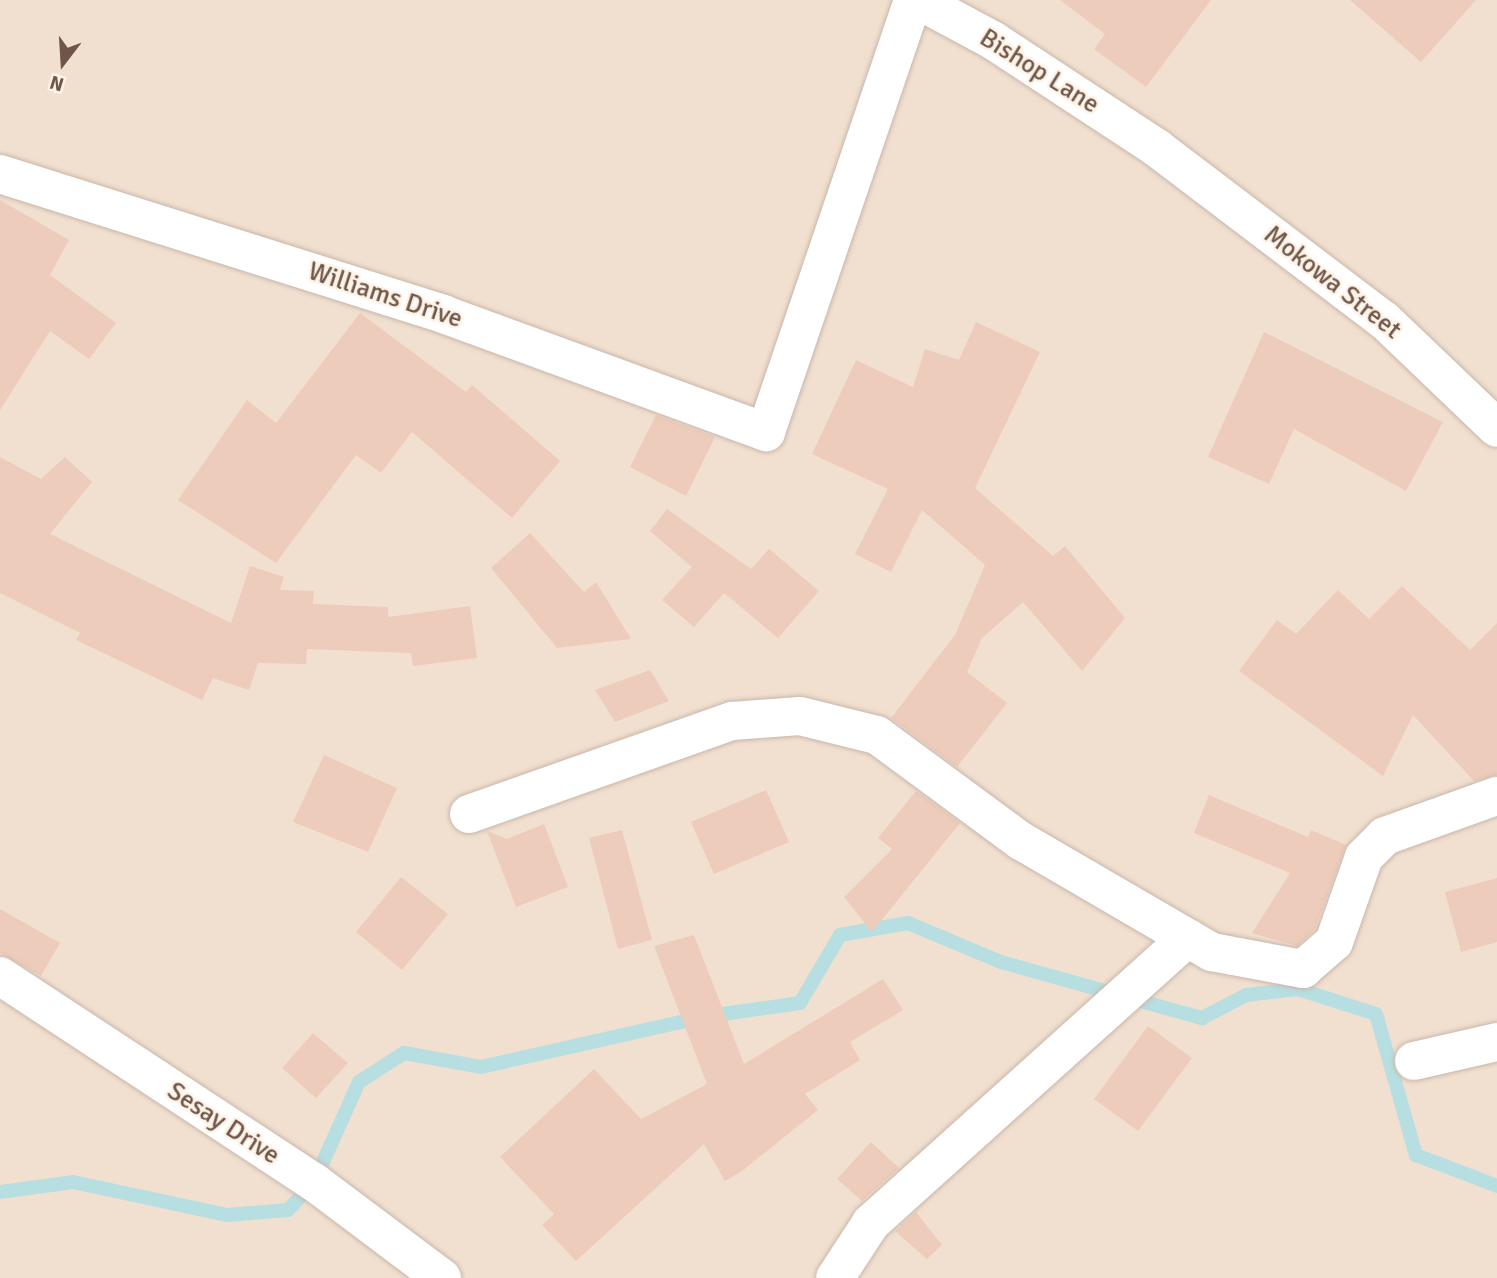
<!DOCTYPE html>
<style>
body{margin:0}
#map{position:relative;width:1497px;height:1278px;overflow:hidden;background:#faefe1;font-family:Signika,sans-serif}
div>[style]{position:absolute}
.residential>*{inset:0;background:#f1e0d0}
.stream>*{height:14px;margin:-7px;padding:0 7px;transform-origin:7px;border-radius:7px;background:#b7dee1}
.building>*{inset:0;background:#edccbb}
.roads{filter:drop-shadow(0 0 2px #c9b6a9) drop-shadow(0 0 2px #c9b6a9)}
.minor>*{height:38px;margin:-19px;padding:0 19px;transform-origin:19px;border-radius:19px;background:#fff}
span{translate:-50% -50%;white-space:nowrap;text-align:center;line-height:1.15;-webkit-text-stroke:5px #fdf3e6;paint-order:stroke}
.street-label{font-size:26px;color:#6f554a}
.north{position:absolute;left:28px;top:28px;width:70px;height:70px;-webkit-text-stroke:5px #fdf3e6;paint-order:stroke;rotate:197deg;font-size:19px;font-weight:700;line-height:28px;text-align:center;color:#6f554a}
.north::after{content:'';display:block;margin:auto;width:24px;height:32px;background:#6f554a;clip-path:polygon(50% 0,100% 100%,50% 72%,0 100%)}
</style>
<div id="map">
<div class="residential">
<div style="clip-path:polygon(0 0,1497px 0,1497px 1278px,0 1278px)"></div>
</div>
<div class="stream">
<div style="left:0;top:1192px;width:74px;rotate:-7.8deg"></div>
<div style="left:73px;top:1182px;width:157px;rotate:12.1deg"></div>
<div style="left:227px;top:1215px;width:61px;rotate:-4.7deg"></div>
<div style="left:288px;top:1210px;width:38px;rotate:-47deg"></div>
<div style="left:314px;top:1182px;width:110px;rotate:-65.8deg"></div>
<div style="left:359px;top:1082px;width:54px;rotate:-32.8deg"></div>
<div style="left:404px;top:1053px;width:78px;rotate:10.3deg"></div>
<div style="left:481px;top:1067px;width:227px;rotate:-12.7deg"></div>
<div style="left:702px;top:1017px;width:99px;rotate:-8.1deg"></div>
<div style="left:800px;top:1003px;width:79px;rotate:-59.5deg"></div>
<div style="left:840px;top:935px;width:69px;rotate:-10deg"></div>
<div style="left:908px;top:923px;width:101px;rotate:22.8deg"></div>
<div style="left:1001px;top:962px;width:209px;rotate:15.6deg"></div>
<div style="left:1202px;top:1018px;width:50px;rotate:-27.6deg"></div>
<div style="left:1246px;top:995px;width:52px;rotate:-6.6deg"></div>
<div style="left:1298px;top:989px;width:82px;rotate:17.8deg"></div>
<div style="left:1376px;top:1014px;width:147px;rotate:74.2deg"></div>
<div style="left:1416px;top:1155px;width:87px;rotate:20.9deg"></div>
</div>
<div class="building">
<div style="clip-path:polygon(1060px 0,1211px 0,1146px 87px,1094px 49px,1105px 34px)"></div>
<div style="clip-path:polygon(1350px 0,1476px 0,1421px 62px)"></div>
<div style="clip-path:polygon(0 200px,69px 240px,50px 275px,116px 323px,89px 359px,50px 331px,0 410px)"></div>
<div style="clip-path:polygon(360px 313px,466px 392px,472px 385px,560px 461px,512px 518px,412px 432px,381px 473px,356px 455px,276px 563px,178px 500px,247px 400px,276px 423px)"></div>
<div style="clip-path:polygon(976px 322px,1040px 352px,975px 488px,1053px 556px,1065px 546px,1125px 618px,1082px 671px,1023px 602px,982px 638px,967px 672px,1007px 703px,957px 767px,891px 718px,955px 635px,985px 565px,922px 510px,891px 572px,855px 554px,888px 489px,812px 454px,856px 360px,913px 387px,925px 349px,959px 360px)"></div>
<div style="clip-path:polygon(1264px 332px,1443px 422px,1406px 491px,1294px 429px,1269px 484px,1208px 457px)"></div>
<div style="clip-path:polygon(656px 415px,715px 437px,686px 496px,630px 467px)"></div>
<div style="clip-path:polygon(0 457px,41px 479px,65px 457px,92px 482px,50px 534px,231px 623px,250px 566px,284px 577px,280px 590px,314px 591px,313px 604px,388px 607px,388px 617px,470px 606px,477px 658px,413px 666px,411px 653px,307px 649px,306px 664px,258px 663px,249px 690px,213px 678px,202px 700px,76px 640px,80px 633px,0 593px)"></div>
<div style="clip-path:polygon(667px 509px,751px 569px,769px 549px,819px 591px,778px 638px,724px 593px,694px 627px,662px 600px,692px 567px,650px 531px)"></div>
<div style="clip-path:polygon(530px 533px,584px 592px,596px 582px,631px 639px,557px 648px,491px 568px)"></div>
<div style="clip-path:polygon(1402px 586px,1470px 650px,1497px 623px,1497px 775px,1474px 781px,1413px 715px,1383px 776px,1239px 671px,1277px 620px,1296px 634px,1338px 590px,1369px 619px)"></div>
<div style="clip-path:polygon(650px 670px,669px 701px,615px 722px,595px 690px)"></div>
<div style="clip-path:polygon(324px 755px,397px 788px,368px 852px,293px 822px)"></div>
<div style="clip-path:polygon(766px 790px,789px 842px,714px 874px,691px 822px)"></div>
<div style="clip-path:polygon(916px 791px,960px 823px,872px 932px,844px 897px,892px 849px,878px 838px)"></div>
<div style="clip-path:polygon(1209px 795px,1308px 837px,1311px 830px,1346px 845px,1315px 929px,1297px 946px,1252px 933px,1290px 873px,1194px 833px)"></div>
<div style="clip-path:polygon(544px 824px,568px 887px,516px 907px,487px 831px,507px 839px)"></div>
<div style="clip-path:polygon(622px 830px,652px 940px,618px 949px,589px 838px)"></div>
<div style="clip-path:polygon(401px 877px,448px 914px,402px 970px,356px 932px)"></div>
<div style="clip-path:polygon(1497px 878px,1497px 942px,1461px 952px,1445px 892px)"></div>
<div style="clip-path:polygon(0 909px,60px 943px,41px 976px,0 953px)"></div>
<div style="clip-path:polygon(694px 935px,744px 1064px,883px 979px,903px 1010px,850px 1042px,860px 1060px,805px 1094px,818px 1110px,742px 1171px,725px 1181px,704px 1144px,576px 1261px,542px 1225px,554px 1214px,500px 1157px,594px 1069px,641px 1119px,707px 1084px,654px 946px)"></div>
<div style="clip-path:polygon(1148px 1026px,1192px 1058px,1138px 1131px,1094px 1099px)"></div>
<div style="clip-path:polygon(313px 1033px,348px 1063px,316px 1098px,282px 1068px)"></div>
<div style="clip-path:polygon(871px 1142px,899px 1168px,862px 1201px,837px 1179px)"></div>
<div style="clip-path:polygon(916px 1212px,942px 1245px,927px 1259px,895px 1231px)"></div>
</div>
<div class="roads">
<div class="minor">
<div style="left:918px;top:0;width:86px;rotate:28.3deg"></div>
<div style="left:994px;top:41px;width:195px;rotate:33.3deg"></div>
<div style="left:1157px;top:148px;width:285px;rotate:37.2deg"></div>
<div style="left:1384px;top:320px;width:156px;rotate:43.7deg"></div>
<div style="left:0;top:174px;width:465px;rotate:17.5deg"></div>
<div style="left:443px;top:314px;width:344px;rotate:20.1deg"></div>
<div style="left:766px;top:432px;width:456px;rotate:-71.2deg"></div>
<div style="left:469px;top:814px;width:279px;rotate:-19.5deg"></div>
<div style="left:732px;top:721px;width:68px;rotate:-4.2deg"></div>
<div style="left:800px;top:716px;width:79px;rotate:13.9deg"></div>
<div style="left:877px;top:735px;width:179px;rotate:36.4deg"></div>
<div style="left:1021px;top:841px;width:221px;rotate:30.2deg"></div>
<div style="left:1212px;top:952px;width:93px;rotate:10.6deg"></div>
<div style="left:1303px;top:969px;width:41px;rotate:-41.1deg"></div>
<div style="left:1334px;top:942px;width:90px;rotate:-70.6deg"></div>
<div style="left:1364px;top:857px;width:30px;rotate:-45deg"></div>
<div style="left:1385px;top:836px;width:119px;rotate:-19.7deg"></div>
<div style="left:0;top:976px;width:376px;rotate:33.3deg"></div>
<div style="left:314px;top:1182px;width:160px;rotate:36.9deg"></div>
<div style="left:1414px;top:1061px;width:85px;rotate:-12.9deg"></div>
<div style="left:835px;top:1278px;width:66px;rotate:-56.8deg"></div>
<div style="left:871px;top:1223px;width:426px;rotate:-42deg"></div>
</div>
</div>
<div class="street-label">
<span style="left:1039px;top:72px;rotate:32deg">Bishop Lane</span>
<span style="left:1332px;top:283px;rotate:38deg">Mokowa Street</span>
<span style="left:385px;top:296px;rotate:18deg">Williams Drive</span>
<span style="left:223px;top:1124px;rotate:33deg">Sesay Drive</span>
</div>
<div class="north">N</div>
</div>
